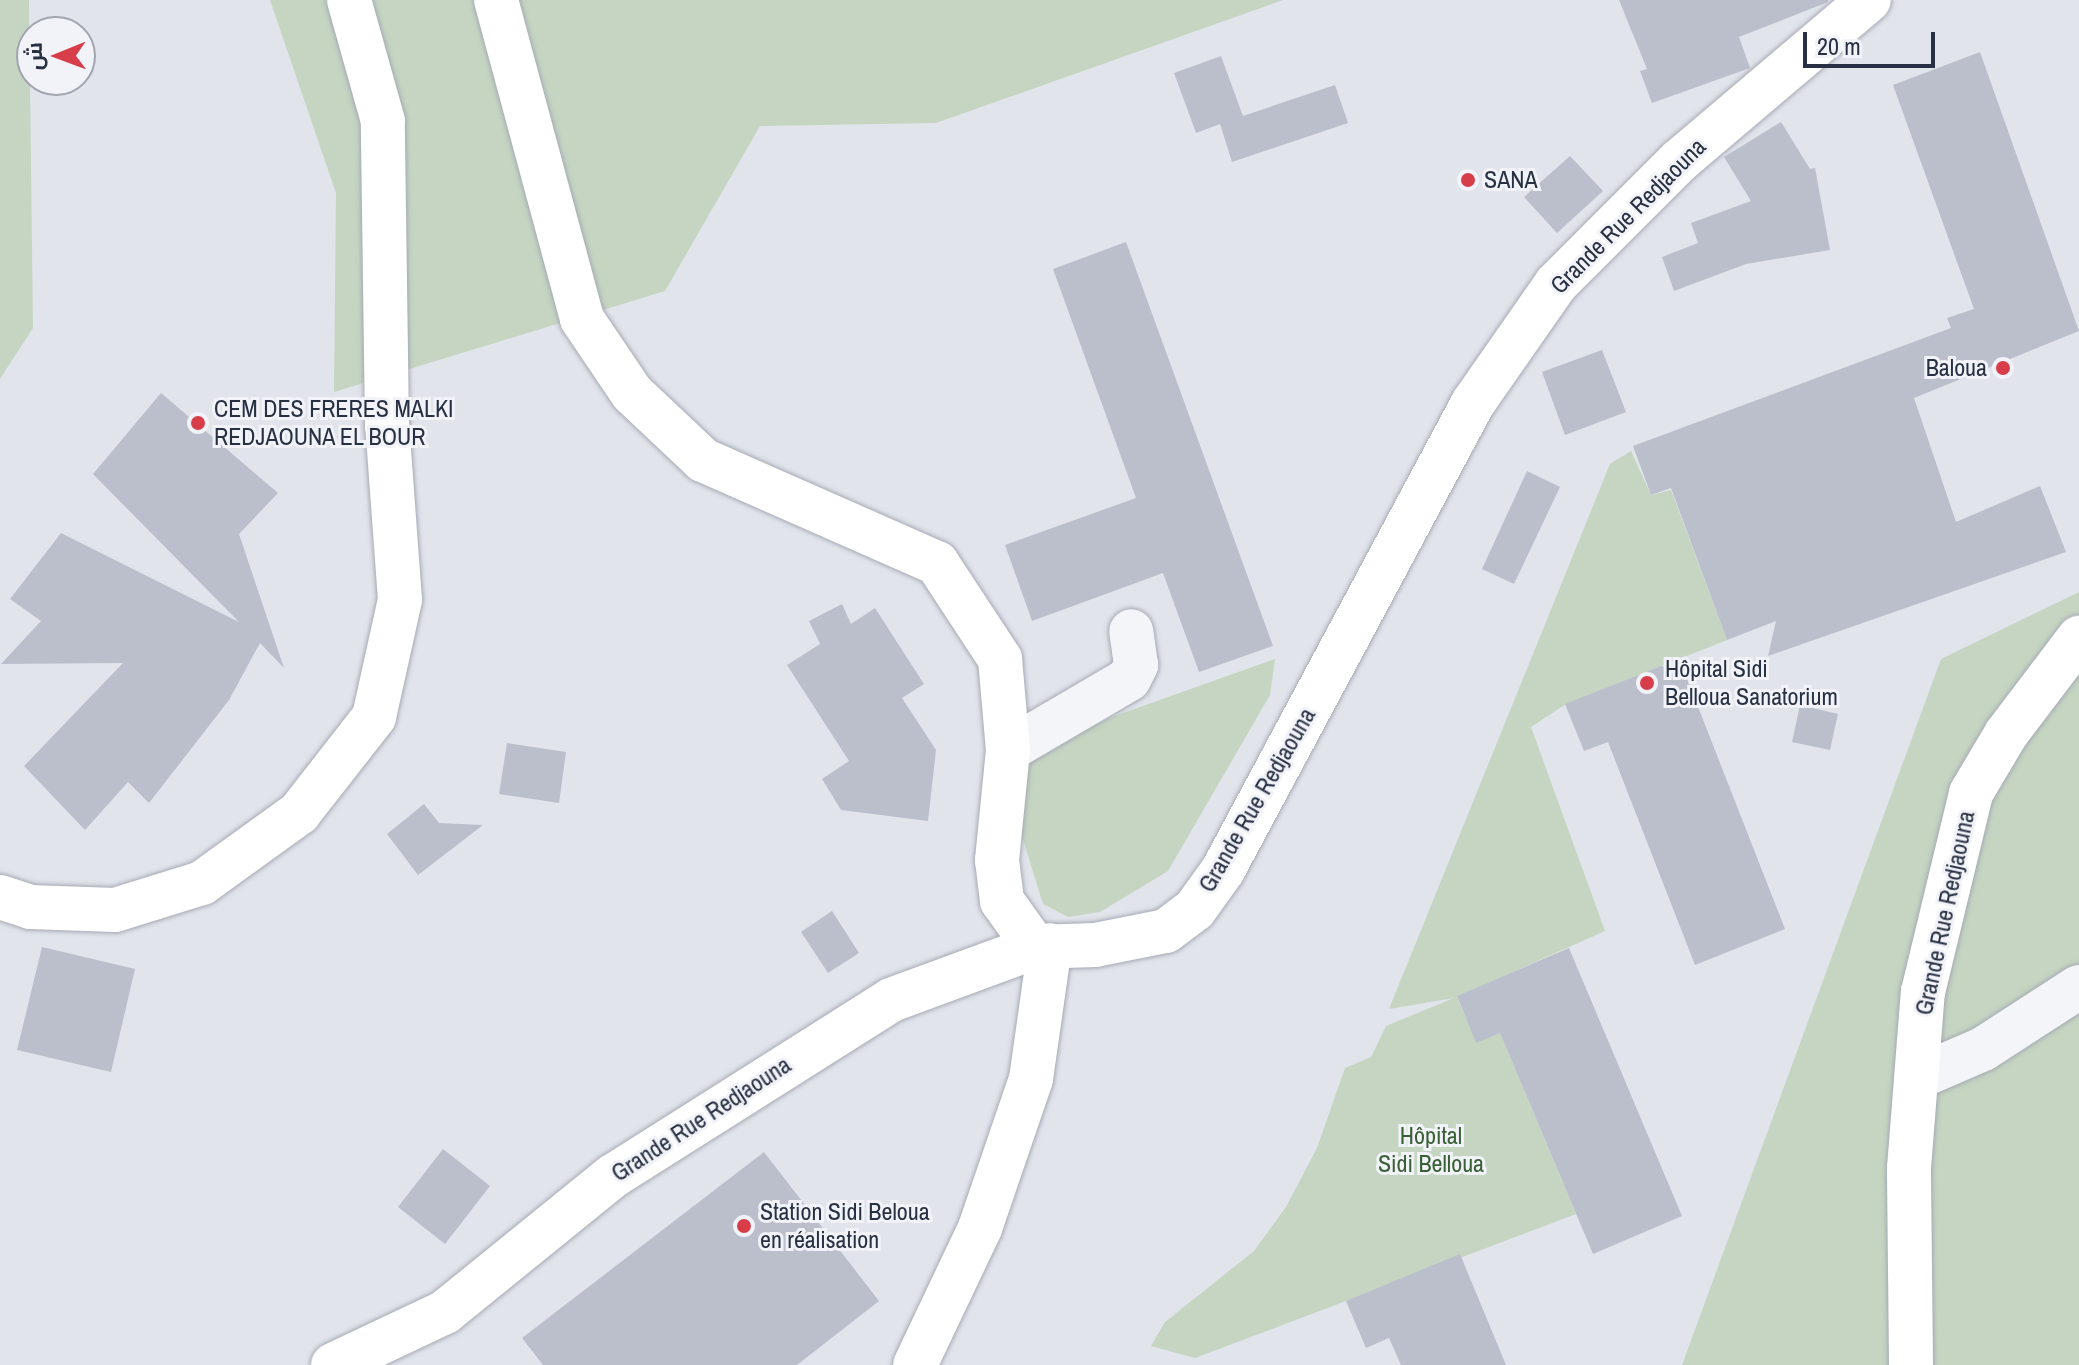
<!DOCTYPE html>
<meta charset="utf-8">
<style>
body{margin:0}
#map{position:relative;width:2079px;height:1365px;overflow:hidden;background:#e1e4eb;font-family:"Archivo Narrow",Cairo,sans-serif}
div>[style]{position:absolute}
.green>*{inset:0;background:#c5d5c1}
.building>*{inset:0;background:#bbbfcb}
.roads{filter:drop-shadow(0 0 2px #a6aab5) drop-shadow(0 0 2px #a6aab5)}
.street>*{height:44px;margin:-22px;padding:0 22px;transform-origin:22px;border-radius:22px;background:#f4f5f8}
.secondary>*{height:44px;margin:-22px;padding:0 22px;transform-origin:22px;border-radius:22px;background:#fff}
.dots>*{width:22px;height:22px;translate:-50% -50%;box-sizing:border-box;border:4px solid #f1f3f8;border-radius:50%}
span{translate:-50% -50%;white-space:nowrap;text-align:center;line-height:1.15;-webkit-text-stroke:6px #f1f3f8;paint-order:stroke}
.poi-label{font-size:24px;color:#283043}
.left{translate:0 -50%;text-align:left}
.right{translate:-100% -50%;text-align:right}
.street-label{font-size:24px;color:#283043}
.park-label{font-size:24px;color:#396034}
.north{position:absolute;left:16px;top:16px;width:80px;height:80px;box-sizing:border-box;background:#f1f3f8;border:2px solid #a1a5b0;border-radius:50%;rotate:269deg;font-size:22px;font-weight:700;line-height:32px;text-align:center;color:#283043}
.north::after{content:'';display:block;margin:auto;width:28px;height:36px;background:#d73e4a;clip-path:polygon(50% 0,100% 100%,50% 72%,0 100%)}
.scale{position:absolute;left:1803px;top:32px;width:132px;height:36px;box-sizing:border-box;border:4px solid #283043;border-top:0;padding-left:10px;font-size:24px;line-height:28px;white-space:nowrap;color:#283043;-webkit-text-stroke:6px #f1f3f8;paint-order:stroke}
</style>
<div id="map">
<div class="green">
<div style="clip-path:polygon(0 0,29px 0,33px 328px,0 379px)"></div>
<div style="clip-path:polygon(270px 0,1283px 0,936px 123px,760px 126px,665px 291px,334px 392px,336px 193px)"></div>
<div style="clip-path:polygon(1631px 451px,1651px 495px,1671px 490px,1727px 640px,1566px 704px,1531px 727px,1605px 931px,1457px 997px,1476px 1042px,1500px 1033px,1576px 1214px,1195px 1358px,1151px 1346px,1165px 1322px,1254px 1251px,1286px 1207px,1317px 1148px,1345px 1068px,1371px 1057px,1386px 1026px,1454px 998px,1389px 1009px,1610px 464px)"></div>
<div style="clip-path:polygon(2079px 592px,2079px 1365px,1682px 1365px,1941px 659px)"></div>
<div style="clip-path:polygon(1275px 659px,1270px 695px,1168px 871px,1100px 912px,1068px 917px,1043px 904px,1021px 833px,1024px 757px,1112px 717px)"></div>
</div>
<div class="building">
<div style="clip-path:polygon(1619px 0,1828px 0,1828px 2px,1739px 37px,1750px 68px,1652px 103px,1640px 71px,1647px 69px)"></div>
<div style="clip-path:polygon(1980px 52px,2079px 331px,1914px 398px,1956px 522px,2040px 486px,2066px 552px,1768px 656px,1776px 621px,1727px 640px,1671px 488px,1651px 495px,1633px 446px,1951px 328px,1947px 318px,1974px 309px,1893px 85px)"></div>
<div style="clip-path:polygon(1221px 56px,1243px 116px,1228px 121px,1335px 85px,1348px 123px,1232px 162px,1220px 124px,1196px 133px,1174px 73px)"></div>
<div style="clip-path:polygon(1781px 122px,1810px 169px,1815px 168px,1830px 250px,1746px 264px,1674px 291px,1662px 257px,1698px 243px,1691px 223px,1751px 201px,1724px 157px)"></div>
<div style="clip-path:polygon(1570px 156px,1603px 191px,1557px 233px,1524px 197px)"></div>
<div style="clip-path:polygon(1126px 242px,1273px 646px,1199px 672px,1163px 573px,1032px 621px,1005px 545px,1136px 498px,1053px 269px)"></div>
<div style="clip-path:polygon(1602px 350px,1626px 412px,1565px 435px,1542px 372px)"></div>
<div style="clip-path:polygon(161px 393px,278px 493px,239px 534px,284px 668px,260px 643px,229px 700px,149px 803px,128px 782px,85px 830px,24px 766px,123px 663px,1px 664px,41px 621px,10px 599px,61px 533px,239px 622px,93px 474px)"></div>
<div style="clip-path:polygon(1527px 471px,1560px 487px,1514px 584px,1482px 569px)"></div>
<div style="clip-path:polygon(842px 604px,851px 624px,875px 608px,924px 684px,902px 698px,936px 750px,928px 821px,841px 810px,822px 779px,849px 761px,787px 665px,820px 644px,809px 621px)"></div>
<div style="clip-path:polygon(1661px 666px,1684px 671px,1785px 929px,1695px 965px,1608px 742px,1584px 751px,1565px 704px)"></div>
<div style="clip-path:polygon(1800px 705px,1838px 714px,1830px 750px,1792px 742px)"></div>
<div style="clip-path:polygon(507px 743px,566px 752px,559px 803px,499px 794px)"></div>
<div style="clip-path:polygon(424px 804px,439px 823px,483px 825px,418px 875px,387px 834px)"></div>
<div style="clip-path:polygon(832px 911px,859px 953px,828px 973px,801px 932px)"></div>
<div style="clip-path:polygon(42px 947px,135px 969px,111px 1072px,17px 1050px)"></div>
<div style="clip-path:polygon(1569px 948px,1682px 1216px,1593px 1254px,1500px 1033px,1476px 1043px,1457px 996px)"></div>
<div style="clip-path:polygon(443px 1149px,490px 1186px,445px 1244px,398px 1207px)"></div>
<div style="clip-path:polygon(764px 1152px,879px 1301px,797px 1365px,543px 1365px,522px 1338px)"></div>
<div style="clip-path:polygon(1460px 1254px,1506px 1365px,1401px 1365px,1389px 1338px,1366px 1348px,1346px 1301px)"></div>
</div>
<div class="roads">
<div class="street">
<div style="left:1008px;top:750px;width:140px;rotate:-30.4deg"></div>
<div style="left:1129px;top:679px;width:16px;rotate:-63deg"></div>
<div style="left:1136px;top:665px;width:34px;rotate:-98deg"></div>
<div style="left:1916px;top:1078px;width:73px;rotate:-23.4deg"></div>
<div style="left:1983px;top:1049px;width:114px;rotate:-32.9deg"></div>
</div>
<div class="secondary">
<div style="left:496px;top:0;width:330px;rotate:74.9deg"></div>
<div style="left:582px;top:319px;width:89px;rotate:56deg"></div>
<div style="left:632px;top:393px;width:98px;rotate:43.3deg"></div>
<div style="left:703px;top:460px;width:256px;rotate:23.8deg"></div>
<div style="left:937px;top:563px;width:115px;rotate:56.7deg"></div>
<div style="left:1000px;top:659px;width:91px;rotate:85deg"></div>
<div style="left:1008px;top:750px;width:111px;rotate:95.7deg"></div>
<div style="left:997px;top:860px;width:41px;rotate:83deg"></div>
<div style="left:1002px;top:901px;width:57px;rotate:54.3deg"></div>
<div style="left:0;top:897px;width:32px;rotate:18deg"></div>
<div style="left:30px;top:907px;width:85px;rotate:2deg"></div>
<div style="left:115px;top:910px;width:91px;rotate:-17.2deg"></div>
<div style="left:202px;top:883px;width:120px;rotate:-35.8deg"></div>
<div style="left:299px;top:813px;width:122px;rotate:-52deg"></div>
<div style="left:374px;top:717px;width:120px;rotate:-77.5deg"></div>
<div style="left:400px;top:600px;width:175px;rotate:-94.2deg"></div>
<div style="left:387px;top:425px;width:304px;rotate:-90.8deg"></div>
<div style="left:383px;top:121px;width:126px;rotate:-105.7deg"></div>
<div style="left:333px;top:1365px;width:124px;rotate:-25.3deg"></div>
<div style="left:445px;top:1312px;width:216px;rotate:-39deg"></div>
<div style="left:613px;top:1176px;width:329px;rotate:-32.3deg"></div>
<div style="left:891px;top:1000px;width:153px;rotate:-20.2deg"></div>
<div style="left:1035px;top:947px;width:60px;rotate:-1.9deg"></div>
<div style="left:1095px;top:945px;width:72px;rotate:-11.2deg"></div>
<div style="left:1166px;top:931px;width:36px;rotate:-37deg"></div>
<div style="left:1195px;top:909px;width:48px;rotate:-54.3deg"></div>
<div style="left:1223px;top:870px;width:530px;rotate:-61.84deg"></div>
<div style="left:1473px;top:403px;width:145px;rotate:-55.1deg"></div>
<div style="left:1556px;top:284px;width:174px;rotate:-45deg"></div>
<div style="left:1679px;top:161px;width:249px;rotate:-40.3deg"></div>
<div style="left:915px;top:1365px;width:152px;rotate:-64.6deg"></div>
<div style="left:980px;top:1228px;width:157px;rotate:-71.1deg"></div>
<div style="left:1031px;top:1079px;width:135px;rotate:-81.9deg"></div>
<div style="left:1911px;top:1365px;width:197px;rotate:-90.6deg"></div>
<div style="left:1909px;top:1168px;width:177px;rotate:-85.5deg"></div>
<div style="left:1923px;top:992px;width:205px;rotate:-76.4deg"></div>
<div style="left:1971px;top:793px;width:69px;rotate:-59.3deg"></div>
<div style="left:2006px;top:734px;width:121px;rotate:-52.8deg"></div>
</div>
</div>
<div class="dots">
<div style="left:1468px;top:180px;background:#d73e4a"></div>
<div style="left:2003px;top:368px;background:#d73e4a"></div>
<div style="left:198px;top:423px;background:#d73e4a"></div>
<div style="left:1647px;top:683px;background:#d73e4a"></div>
<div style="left:744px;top:1226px;background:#d73e4a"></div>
</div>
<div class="poi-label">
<span class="left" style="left:1484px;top:180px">SANA</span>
<span class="right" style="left:1987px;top:368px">Baloua</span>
<span class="left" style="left:214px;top:423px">CEM DES FRERES MALKI<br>REDJAOUNA EL BOUR</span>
<span class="left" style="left:1665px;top:683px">Hôpital Sidi<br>Belloua Sanatorium</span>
<span class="left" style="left:760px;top:1226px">Station Sidi Beloua<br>en réalisation</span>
</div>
<div class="street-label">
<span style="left:1628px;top:216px;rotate:-45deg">Grande Rue Redjaouna</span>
<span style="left:1257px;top:800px;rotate:-60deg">Grande Rue Redjaouna</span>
<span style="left:1945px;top:913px;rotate:-78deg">Grande Rue Redjaouna</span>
<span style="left:701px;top:1119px;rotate:-33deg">Grande Rue Redjaouna</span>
</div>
<div class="park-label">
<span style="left:1431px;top:1150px">Hôpital<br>Sidi Belloua</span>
</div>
<div class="north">ش</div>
<div class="scale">20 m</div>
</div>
